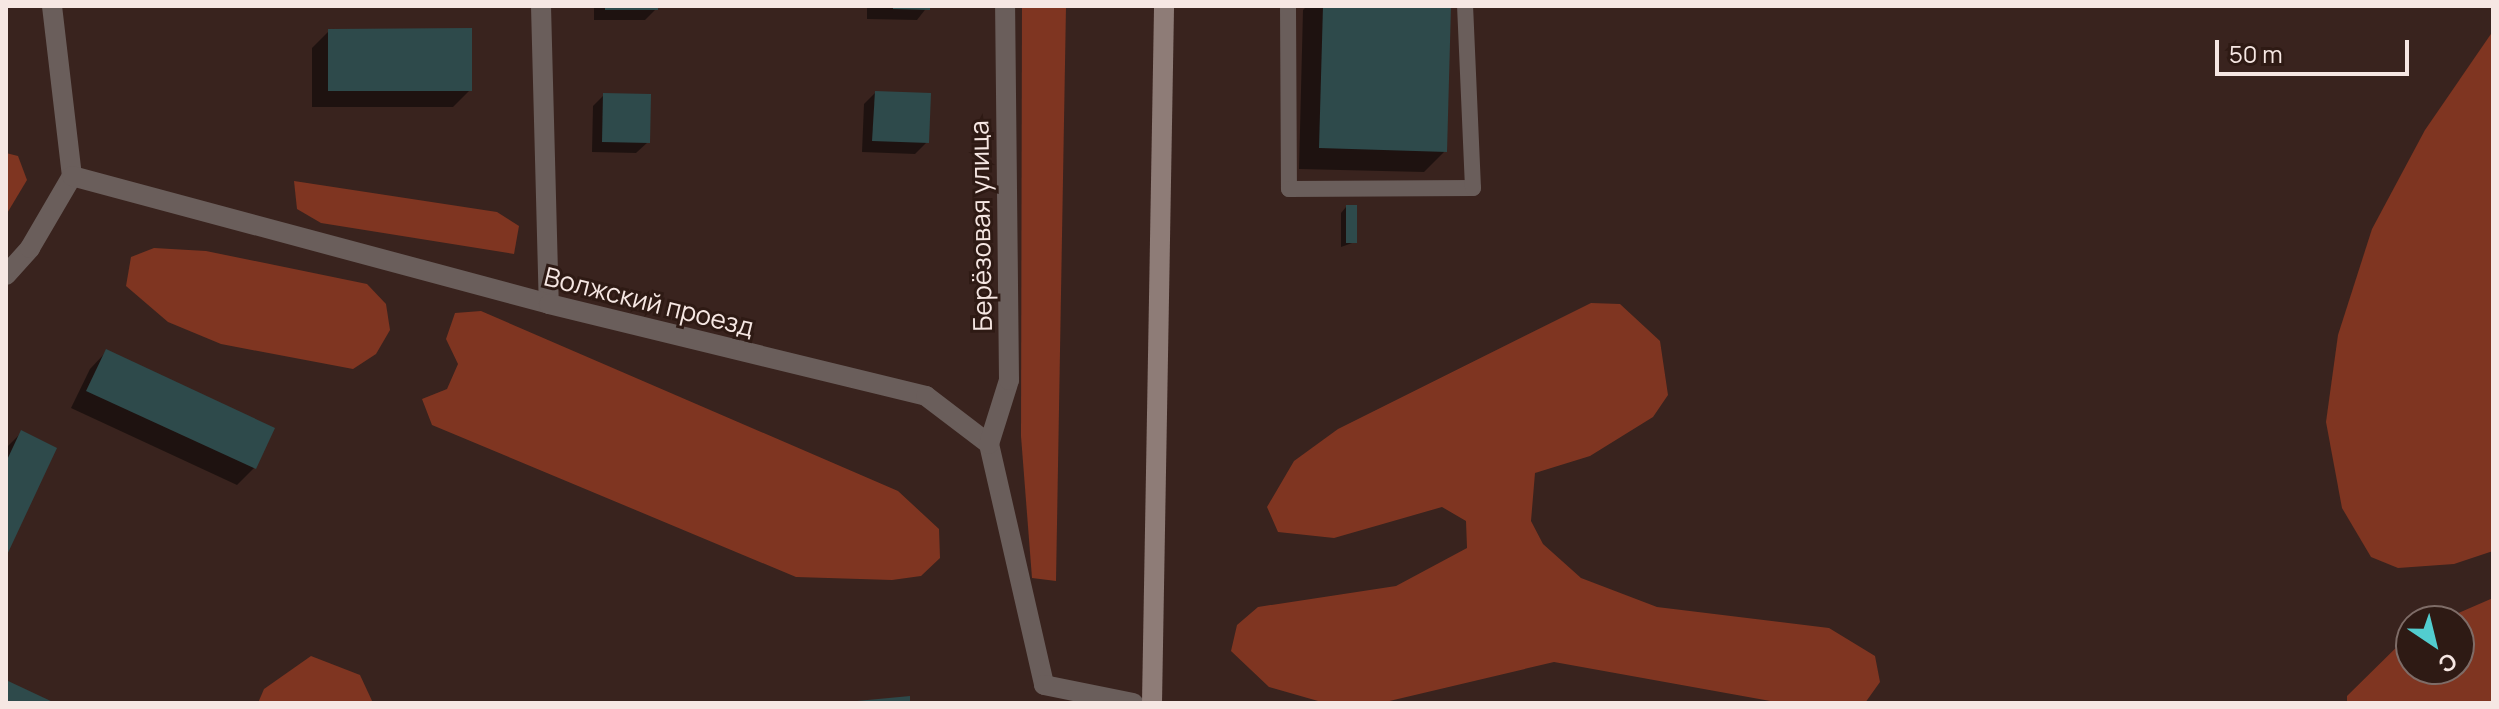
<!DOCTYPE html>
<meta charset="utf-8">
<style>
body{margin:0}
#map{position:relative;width:2499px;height:709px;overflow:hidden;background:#39231e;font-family:Manrope,sans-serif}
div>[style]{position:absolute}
.forest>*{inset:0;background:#7f3521}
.shadow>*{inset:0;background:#0007}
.building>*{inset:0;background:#2e4a4b}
.lane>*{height:16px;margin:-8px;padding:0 8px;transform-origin:8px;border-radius:8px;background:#6a5e5b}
.street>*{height:20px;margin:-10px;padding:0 10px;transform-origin:10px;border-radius:10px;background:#6a5e5b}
.secondary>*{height:20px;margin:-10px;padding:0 10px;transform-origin:10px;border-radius:10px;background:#8e7c77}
span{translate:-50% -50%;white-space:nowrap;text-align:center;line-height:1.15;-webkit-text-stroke:6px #2e1a14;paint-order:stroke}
.street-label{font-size:26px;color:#f6e7e3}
.frame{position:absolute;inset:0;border:8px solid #f6e7e3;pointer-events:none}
.north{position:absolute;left:2395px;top:605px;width:80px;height:80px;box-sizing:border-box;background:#2e1a14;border:2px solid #7e6c67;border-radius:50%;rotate:145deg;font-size:22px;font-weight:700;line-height:32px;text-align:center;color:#f6e7e3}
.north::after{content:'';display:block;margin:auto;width:28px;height:36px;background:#52cdcf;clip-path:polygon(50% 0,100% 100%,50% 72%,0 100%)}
.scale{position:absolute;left:2215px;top:40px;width:194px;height:36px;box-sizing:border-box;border:4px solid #f6e7e3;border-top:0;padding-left:10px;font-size:24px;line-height:28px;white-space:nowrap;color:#f6e7e3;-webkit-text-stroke:6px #2e1a14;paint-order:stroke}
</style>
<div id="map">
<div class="forest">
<div style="clip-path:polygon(1022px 6px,1066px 6px,1056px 581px,1032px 578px,1021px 436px)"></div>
<div style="clip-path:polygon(2493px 31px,2493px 551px,2454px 564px,2398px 568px,2371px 557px,2342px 508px,2326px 422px,2338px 335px,2372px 229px,2425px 130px)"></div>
<div style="clip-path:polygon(6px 153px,18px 156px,27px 180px,6px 215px)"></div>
<div style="clip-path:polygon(294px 181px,497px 212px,519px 226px,514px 254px,321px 223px,297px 209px)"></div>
<div style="clip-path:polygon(154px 248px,206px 251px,367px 284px,386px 304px,390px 330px,376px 354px,353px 369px,221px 344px,168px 322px,126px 286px,131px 257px)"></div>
<div style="clip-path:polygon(1591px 303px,1620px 304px,1660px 341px,1668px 395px,1653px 417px,1590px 456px,1535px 473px,1531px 521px,1543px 544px,1581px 578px,1657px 607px,1829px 628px,1875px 656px,1880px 682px,1865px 703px,1782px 703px,1554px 662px,1381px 703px,1325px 703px,1269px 687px,1231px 651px,1237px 625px,1258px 607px,1396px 586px,1467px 548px,1466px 521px,1442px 507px,1334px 538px,1278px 532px,1267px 507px,1294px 461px,1338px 429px)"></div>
<div style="clip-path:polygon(481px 311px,898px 491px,939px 529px,940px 558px,921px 576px,892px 580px,796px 577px,432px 425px,422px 399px,447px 389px,458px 364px,446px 339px,455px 313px)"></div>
<div style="clip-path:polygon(2493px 598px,2493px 703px,2347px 703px,2347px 696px,2411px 633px,2411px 669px,2459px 669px,2459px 621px,2440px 621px)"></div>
<div style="clip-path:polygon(311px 656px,360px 675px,373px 703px,258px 703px,264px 689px)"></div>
</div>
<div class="shadow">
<div style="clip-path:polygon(594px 6px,656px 6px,656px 9px,645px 20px,594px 20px)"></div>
<div style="clip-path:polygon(867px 6px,928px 6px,917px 20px,867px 19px)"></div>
<div style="clip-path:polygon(1307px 6px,1449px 6px,1445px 151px,1424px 172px,1299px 169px,1303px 10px)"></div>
<div style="clip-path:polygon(329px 31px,470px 90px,453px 107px,312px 107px,312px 48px)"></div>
<div style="clip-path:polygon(875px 93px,927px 142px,915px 154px,862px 152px,864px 104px)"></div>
<div style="clip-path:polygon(604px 95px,648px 142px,636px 153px,592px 152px,593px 106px)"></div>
<div style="clip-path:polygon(1346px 207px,1355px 242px,1341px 247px,1341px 213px)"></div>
<div style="clip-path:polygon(106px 352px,272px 429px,254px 468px,237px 485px,71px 408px,90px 369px)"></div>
<div style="clip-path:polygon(21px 433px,6px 552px,6px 448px)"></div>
</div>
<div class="building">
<div style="clip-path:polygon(605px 6px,658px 6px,658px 10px,605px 10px)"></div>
<div style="clip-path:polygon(893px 6px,930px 6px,930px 10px,893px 9px)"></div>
<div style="clip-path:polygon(1323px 6px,1451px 6px,1447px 152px,1319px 148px)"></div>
<div style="clip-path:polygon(472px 28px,472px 91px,328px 91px,328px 29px)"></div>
<div style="clip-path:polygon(875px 91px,931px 93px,929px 143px,872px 141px)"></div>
<div style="clip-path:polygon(603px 93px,651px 94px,650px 143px,602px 142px)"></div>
<div style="clip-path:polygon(1346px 205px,1357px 205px,1357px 243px,1346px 243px)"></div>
<div style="clip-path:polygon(106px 349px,275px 428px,256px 469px,86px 391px)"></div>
<div style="clip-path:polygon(21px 430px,57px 448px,6px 557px,6px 462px)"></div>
<div style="clip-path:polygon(6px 680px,55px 703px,6px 703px)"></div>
<div style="clip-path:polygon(910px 696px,910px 703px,857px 703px,857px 701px)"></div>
</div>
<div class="lane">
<div style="left:1288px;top:6px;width:183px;rotate:89.7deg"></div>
<div style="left:1289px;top:189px;width:184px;rotate:-0.3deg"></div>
<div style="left:1473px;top:188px;width:182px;rotate:-92.5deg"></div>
</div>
<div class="street">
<div style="left:52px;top:6px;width:171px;rotate:83.3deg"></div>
<div style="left:541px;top:6px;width:298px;rotate:88.5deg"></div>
<div style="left:6px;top:275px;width:36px;rotate:-48deg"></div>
<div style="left:30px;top:248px;width:83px;rotate:-59.7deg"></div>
<div style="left:72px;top:176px;width:494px;rotate:15deg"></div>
<div style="left:549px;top:304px;width:388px;rotate:13.7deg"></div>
<div style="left:926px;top:396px;width:79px;rotate:37.3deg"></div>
<div style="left:989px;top:444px;width:247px;rotate:77.1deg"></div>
<div style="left:1044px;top:685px;width:91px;rotate:11.4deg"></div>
<div style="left:989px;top:444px;width:67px;rotate:-72.6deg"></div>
<div style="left:1009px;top:380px;width:374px;rotate:-90.6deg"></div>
</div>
<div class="secondary">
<div style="left:1152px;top:703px;width:697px;rotate:-89.01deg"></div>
</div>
<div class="street-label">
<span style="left:981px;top:226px;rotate:-91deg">Берёзовая улица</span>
<span style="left:649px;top:302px;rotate:14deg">Волжский проезд</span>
</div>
<div class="frame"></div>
<div class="north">С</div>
<div class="scale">50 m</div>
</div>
